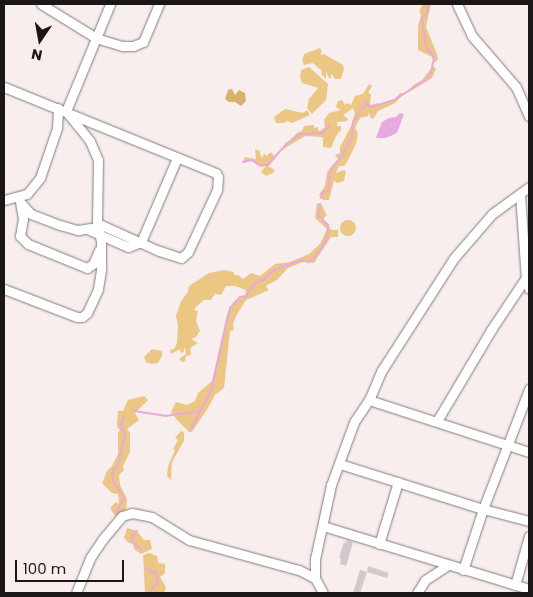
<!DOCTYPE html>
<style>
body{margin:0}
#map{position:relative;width:533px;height:597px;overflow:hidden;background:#f7eeed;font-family:Poppins,sans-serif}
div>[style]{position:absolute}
.green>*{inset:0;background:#ebc783}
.round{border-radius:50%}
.forest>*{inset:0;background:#d7b26b}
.water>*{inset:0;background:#e7a9de}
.stream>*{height:2px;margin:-1px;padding:0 1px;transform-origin:1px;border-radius:1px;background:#e7a9de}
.building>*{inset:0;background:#d1c9cb}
.roads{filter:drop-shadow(0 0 1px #827b7a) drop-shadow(0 0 1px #827b7a)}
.minor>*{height:9px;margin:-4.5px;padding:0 4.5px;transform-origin:4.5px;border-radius:4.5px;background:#fff}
span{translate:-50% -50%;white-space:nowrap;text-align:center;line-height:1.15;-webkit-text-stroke:4.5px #f7eeed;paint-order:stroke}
.frame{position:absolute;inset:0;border:5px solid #1a1716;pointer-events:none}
.north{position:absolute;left:15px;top:15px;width:50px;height:50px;-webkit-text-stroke:4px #f7eeed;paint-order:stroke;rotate:192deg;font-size:14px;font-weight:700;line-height:20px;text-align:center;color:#1a1716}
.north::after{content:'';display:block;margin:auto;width:18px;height:22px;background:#1a1716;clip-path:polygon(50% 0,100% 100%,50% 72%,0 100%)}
.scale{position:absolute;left:15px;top:560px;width:109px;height:22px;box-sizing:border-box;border:2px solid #1a1716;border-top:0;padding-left:6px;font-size:15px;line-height:18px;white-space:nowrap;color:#1a1716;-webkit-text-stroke:4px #f7eeed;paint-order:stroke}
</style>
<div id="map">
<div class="green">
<div style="clip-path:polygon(423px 4px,431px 4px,426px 27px,437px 54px,438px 60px,434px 63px,432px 57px,418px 50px,418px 26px,421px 15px,419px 11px)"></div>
<div style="clip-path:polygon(320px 48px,322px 52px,320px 55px,324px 54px,343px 65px,344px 69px,341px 79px,335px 79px,332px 74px,330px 75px,332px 78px,329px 78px,326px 72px,326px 79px,321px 74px,322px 71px,313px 63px,304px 65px,302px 61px,304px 54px)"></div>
<div style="clip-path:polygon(433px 66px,436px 69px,432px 78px,407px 93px,412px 86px,422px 80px)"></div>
<div style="clip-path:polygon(309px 67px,328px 84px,326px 100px,312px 114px,307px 108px,309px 99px,318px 88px,302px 83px,300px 77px,301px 70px)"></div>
<div style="clip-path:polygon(369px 84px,372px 86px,368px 93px,371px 94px,370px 105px,378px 103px,380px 105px,394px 100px,400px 93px,405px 93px,395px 103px,378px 111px,373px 119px,370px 117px,369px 112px,368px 116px,360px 118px,355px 128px,358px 134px,356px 144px,347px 162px,344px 166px,339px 166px,336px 173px,343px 170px,346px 171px,344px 181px,338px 183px,334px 181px,329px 200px,323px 200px,319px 195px,325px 186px,327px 172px,338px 159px,335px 155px,340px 153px,340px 147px,351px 126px,355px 113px,353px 108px,343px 115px,348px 119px,347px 121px,337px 122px,337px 126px,341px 126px,341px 130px,336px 136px,331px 148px,323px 147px,323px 138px,321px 137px,305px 136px,282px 150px,268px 166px,275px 170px,273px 173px,266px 176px,261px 172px,266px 166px,261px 167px,252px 160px,243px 162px,245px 157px,256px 159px,255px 149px,260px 151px,260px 155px,263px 158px,264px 153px,266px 156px,271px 152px,274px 156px,297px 133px,302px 131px,304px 126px,314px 125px,314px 128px,318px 127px,318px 130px,320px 131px,325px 127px,324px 120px,329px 113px,341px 110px,336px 107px,338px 101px,342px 100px,345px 105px,347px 103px,351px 105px,355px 96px,363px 94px)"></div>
<div style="clip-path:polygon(285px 109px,303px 113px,307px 110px,310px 115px,292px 123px,287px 121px,284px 123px,276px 123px,274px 117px)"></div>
<div style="clip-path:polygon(317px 203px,322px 205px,326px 214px,324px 213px,327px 215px,323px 219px,332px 230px,338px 230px,338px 237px,331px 237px,314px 263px,303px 262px,288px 268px,277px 280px,267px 285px,266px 287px,269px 290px,246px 300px,236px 316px,233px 324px,234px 330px,230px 331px,224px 388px,215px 395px,208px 408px,192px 432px,189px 432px,177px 420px,171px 412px,176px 402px,187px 405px,195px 401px,198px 393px,212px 381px,227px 314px,233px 303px,245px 296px,246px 290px,235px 286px,226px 286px,221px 295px,215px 294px,211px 300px,204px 300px,195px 308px,195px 311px,198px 311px,196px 321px,200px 331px,196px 337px,191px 339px,198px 343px,190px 348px,191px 355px,186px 356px,185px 361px,182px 362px,179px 359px,186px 354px,185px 347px,183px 353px,180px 352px,180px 349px,171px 354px,170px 350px,174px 349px,177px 343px,178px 326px,176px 316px,181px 301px,188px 292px,189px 286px,209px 273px,224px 270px,234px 272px,234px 275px,238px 275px,243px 279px,251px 273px,260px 276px,275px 264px,290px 262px,309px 254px,320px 244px,327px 229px,315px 218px)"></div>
<div class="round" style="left:340px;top:220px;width:16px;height:16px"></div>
<div style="clip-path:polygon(152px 349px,162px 351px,162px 356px,158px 363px,151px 364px,148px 362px,147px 364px,144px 357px)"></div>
<div style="clip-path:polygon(144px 396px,148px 400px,135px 413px,139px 420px,127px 429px,130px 433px,130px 452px,123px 466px,124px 470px,119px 475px,120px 485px,127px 499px,126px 512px,115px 516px,110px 508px,116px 502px,119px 504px,118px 494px,112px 493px,102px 483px,107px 471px,112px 466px,118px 454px,118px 433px,120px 430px,119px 428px,118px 430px,117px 424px,118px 411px,123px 411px,128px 400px)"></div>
<div style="clip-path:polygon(181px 431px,184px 432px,184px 441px,172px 462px,171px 480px,167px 476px,168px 466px,175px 450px,173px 449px,178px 440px,175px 438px)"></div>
<div style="clip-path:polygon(127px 528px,137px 531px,144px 540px,150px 540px,152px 549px,141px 554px,134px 549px,133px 544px,129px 543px,124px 538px)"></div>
<div style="clip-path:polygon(149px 553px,157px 556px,158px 563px,165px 564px,165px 573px,160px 577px,166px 587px,164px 593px,145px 593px,143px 555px)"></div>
</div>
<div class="forest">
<div style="clip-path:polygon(232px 89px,235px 95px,239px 90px,245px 93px,246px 101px,241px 106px,235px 102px,229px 102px,225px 99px,228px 90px)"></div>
</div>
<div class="water">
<div style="clip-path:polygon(400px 113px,404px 114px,397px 133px,386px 138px,376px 138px,382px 122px,389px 118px,396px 117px)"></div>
</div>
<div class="stream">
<div style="left:243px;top:162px;width:9px;rotate:-13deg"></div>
<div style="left:252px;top:160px;width:9px;rotate:36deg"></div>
<div style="left:259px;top:165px;width:9px"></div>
<div style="left:268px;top:165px;width:28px;rotate:-49deg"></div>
<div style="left:286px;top:144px;width:18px;rotate:-34deg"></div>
<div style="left:301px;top:134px;width:21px;rotate:-3deg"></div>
<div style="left:322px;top:133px;width:11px;rotate:-45deg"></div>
<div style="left:321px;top:198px;width:5px;rotate:-79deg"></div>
<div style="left:322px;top:193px;width:6px;rotate:-18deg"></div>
<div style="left:328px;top:191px;width:22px;rotate:-82deg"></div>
<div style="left:331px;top:169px;width:17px;rotate:-50deg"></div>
<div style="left:342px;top:156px;width:22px;rotate:-63deg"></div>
<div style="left:352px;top:136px;width:14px;rotate:-86deg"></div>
<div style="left:353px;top:122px;width:24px;rotate:-55deg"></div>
<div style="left:367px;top:102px;width:4px;rotate:76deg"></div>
<div style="left:368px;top:106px;width:4px;rotate:14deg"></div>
<div style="left:372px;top:107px;width:23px;rotate:-18deg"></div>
<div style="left:394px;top:100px;width:36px;rotate:-32deg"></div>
<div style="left:425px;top:81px;width:10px;rotate:-53deg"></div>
<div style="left:431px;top:73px;width:16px;rotate:-79deg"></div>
<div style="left:434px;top:57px;width:13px;rotate:-129deg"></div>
<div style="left:426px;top:47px;width:29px;rotate:-98deg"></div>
<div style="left:422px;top:18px;width:9px;rotate:-49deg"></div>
<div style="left:428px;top:11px;width:7px;rotate:-98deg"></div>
<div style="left:134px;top:411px;width:31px;rotate:9deg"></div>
<div style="left:165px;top:416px;width:35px;rotate:-8deg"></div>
<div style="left:191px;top:429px;width:43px;rotate:-62.2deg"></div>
<div style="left:211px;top:391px;width:85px;rotate:-77.1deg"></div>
<div style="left:230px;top:308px;width:15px;rotate:-48deg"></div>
<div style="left:240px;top:297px;width:6px;rotate:-9deg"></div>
<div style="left:246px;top:296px;width:16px;rotate:-55deg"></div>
<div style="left:255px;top:283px;width:9px;rotate:-21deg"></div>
<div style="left:263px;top:280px;width:15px;rotate:-42deg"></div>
<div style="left:274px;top:270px;width:30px;rotate:-20deg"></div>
<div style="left:302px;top:260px;width:7px;rotate:16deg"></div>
<div style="left:309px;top:262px;width:13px;rotate:-45deg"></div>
<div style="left:318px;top:253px;width:19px;rotate:-58deg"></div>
<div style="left:328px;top:237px;width:12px;rotate:-90deg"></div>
<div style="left:328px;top:225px;width:13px;rotate:-135deg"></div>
<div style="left:319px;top:216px;width:12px;rotate:-85deg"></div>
<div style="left:116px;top:513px;width:18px;rotate:-63deg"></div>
<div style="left:124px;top:497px;width:19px;rotate:-125deg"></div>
<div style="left:113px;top:481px;width:8px;rotate:-97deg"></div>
<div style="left:112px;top:473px;width:10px;rotate:-53deg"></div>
<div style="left:118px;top:465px;width:26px;rotate:-77deg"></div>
<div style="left:124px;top:440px;width:6px;rotate:-81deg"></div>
<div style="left:125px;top:434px;width:11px;rotate:-112deg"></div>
<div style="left:121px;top:424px;width:8px;rotate:-67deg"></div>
<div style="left:137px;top:531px;width:6px;rotate:141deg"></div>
<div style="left:132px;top:535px;width:6px;rotate:90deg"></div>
<div style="left:132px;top:541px;width:13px;rotate:42deg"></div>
<div style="left:146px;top:568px;width:8px;rotate:40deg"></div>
<div style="left:152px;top:573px;width:4px;rotate:-34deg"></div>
<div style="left:155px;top:571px;width:11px;rotate:75deg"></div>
<div style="left:158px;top:582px;width:11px;rotate:131deg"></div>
</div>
<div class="building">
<div style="clip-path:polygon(347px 540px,353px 542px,346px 566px,340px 564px,341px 558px,339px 558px,344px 542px,346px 543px)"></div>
<div style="clip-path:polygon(368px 566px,389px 573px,387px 578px,367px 572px,360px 593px,353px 593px,360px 570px,367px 572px)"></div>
</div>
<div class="roads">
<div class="minor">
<div style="left:41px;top:4px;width:65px;rotate:31.7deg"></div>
<div style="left:96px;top:38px;width:28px;rotate:17deg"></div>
<div style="left:123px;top:46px;width:10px"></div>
<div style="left:133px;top:46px;width:11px;rotate:-22deg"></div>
<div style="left:143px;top:42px;width:41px;rotate:-67.2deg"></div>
<div style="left:457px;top:4px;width:35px;rotate:65deg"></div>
<div style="left:472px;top:36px;width:67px;rotate:49.2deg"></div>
<div style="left:516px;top:87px;width:32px;rotate:66deg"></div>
<div style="left:4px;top:87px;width:229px;rotate:22.1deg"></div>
<div style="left:216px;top:173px;width:4px;rotate:63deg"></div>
<div style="left:218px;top:177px;width:13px;rotate:94deg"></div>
<div style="left:217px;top:190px;width:68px;rotate:115.1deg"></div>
<div style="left:188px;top:252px;width:9px;rotate:139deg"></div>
<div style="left:181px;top:258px;width:23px;rotate:-162deg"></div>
<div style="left:159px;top:251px;width:68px;rotate:-155.7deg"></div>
<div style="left:520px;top:194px;width:85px;rotate:86deg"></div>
<div style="left:526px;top:279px;width:10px;rotate:73deg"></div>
<div style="left:4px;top:200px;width:24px;rotate:-15deg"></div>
<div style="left:27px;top:194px;width:21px;rotate:-51deg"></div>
<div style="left:40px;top:178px;width:53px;rotate:-71.2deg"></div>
<div style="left:57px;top:128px;width:20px;rotate:-87deg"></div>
<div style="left:20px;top:202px;width:17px;rotate:80deg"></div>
<div style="left:23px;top:219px;width:17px;rotate:100deg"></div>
<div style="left:20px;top:236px;width:11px;rotate:45deg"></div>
<div style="left:28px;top:244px;width:64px;rotate:22.1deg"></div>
<div style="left:87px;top:268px;width:7px;rotate:-34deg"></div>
<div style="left:93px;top:264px;width:15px;rotate:-67deg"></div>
<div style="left:21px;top:203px;width:15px;rotate:48deg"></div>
<div style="left:31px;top:214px;width:31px;rotate:21deg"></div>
<div style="left:60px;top:225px;width:19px;rotate:16deg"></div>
<div style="left:78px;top:230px;width:13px;rotate:-9deg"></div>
<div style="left:87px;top:229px;width:45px;rotate:23.7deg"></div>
<div style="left:128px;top:247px;width:14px;rotate:-21deg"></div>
<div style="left:141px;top:242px;width:91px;rotate:-66.8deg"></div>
<div style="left:4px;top:289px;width:78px;rotate:21deg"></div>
<div style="left:77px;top:317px;width:5px"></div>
<div style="left:82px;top:317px;width:6px;rotate:-39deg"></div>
<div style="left:87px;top:313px;width:26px;rotate:-65deg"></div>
<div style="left:98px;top:289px;width:20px;rotate:-81deg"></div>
<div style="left:101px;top:269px;width:28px;rotate:-90deg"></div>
<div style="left:101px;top:241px;width:18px;rotate:-103deg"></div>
<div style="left:97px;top:223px;width:63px;rotate:-89.1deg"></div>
<div style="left:98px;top:160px;width:21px;rotate:-113deg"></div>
<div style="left:90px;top:141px;width:38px;rotate:-129deg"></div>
<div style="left:66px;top:111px;width:116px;rotate:-67.6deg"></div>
<div style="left:369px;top:400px;width:168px;rotate:18deg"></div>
<div style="left:437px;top:421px;width:106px;rotate:-59.3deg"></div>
<div style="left:491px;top:330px;width:69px;rotate:-56.3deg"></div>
<div style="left:340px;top:464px;width:150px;rotate:17.5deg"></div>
<div style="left:483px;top:509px;width:48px;rotate:14.6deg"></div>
<div style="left:323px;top:526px;width:215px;rotate:17deg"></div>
<div style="left:379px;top:544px;width:65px;rotate:-73deg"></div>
<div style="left:463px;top:570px;width:64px;rotate:-71.8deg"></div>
<div style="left:483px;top:509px;width:129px;rotate:-69deg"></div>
<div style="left:515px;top:585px;width:51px;rotate:-74.1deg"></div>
<div style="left:76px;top:593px;width:38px;rotate:-68deg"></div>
<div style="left:90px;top:558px;width:22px;rotate:-56deg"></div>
<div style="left:102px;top:540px;width:31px;rotate:-50deg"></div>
<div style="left:122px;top:516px;width:10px;rotate:-17deg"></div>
<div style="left:132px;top:513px;width:20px;rotate:11deg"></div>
<div style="left:152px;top:517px;width:44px;rotate:31.9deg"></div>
<div style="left:189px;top:540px;width:114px;rotate:15.3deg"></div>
<div style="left:299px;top:570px;width:18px;rotate:27deg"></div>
<div style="left:323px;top:593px;width:17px;rotate:-118deg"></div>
<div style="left:315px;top:578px;width:19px;rotate:-90deg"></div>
<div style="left:315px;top:559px;width:76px;rotate:-77.8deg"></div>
<div style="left:331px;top:485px;width:67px;rotate:-69.9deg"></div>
<div style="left:354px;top:422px;width:27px;rotate:-56deg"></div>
<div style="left:369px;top:400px;width:33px;rotate:-67deg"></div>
<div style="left:382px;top:370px;width:133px;rotate:-57.3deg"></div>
<div style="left:454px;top:258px;width:58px;rotate:-49.2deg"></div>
<div style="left:492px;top:214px;width:46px;rotate:-36.1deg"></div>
<div style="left:417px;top:593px;width:15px;rotate:-58deg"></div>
<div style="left:425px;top:580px;width:27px;rotate:-33deg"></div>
</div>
</div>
<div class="frame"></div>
<div class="north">N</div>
<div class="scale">100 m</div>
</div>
